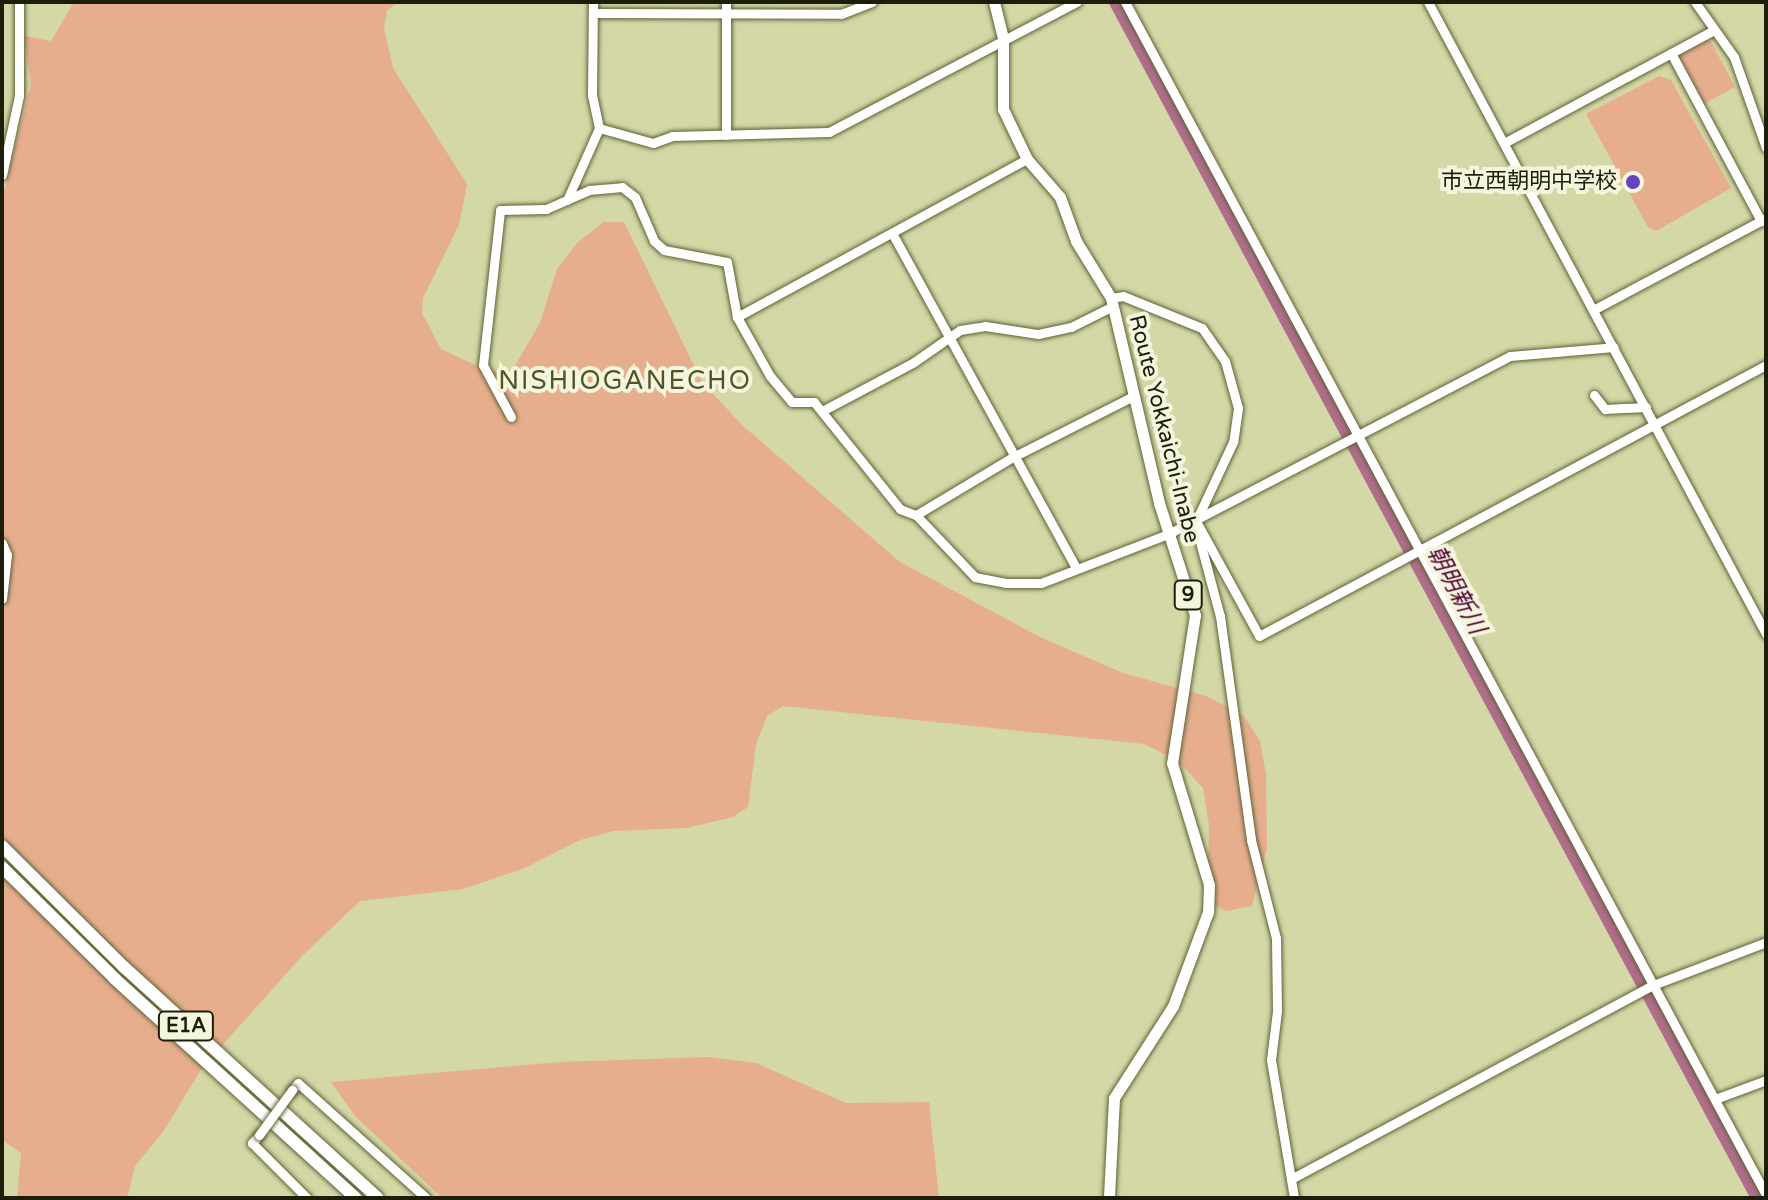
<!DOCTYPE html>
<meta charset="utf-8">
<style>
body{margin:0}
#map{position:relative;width:1768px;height:1200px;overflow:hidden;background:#d4d7a6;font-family:"Varela Round","Noto Sans JP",sans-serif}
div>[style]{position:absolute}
.green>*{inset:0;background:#e7ae8e}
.river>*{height:14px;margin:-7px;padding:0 7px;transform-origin:7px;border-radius:7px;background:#b06d8c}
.roads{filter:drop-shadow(0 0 2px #606235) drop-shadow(0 0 2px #606235)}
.minor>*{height:9px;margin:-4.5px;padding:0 4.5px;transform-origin:4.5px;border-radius:4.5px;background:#fff}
.major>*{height:11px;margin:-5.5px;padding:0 5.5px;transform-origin:5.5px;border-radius:5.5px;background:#fff}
.highway>*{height:12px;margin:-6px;padding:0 6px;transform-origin:6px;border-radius:6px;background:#fff}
.bridges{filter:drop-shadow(0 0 2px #606235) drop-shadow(0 0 2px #606235)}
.minor-bridge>*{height:9px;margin:-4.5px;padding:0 4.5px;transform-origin:4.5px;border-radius:4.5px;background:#fff}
.dots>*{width:22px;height:22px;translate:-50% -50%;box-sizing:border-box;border:4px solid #f3f5dd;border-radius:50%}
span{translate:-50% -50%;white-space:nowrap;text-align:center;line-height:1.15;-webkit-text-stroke:8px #f3f5dd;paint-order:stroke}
.shield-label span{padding:2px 6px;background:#f3f5dd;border:2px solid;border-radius:6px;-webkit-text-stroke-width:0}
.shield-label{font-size:20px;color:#1c1d0a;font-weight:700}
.poi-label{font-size:22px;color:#1c1d0a}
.right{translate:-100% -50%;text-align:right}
.street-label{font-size:22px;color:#1c1d0a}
.water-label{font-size:24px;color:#540034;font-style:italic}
.quarter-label{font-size:26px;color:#515327;letter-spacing:2px}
.frame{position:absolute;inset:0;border:4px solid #1c1d0a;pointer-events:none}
</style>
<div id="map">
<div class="green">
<div style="clip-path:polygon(74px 2px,399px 2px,387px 10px,384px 28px,393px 68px,467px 184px,459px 225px,423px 298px,422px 313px,441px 349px,490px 372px,513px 369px,540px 323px,557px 269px,578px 242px,604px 222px,624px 222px,702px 382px,742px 425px,900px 562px,1040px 637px,1123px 673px,1206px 696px,1244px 716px,1260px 741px,1266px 774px,1267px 848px,1252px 906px,1226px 911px,1207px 902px,1209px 825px,1203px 788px,1178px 761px,1144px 744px,783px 706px,767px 716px,756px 744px,748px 807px,733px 817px,686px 828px,614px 831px,580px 840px,525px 868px,463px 889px,360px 901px,303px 955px,202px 1068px,163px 1132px,135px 1166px,127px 1198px,17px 1198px,21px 1153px,2px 1140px,2px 200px,31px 84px,24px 36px,51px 41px)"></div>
<div style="clip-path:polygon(1708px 36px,1735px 87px,1702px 105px,1674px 54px)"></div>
<div style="clip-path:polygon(1659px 76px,1671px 80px,1731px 188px,1656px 231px,1648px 227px,1586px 114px)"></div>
<div style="clip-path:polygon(709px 1057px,756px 1063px,846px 1103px,929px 1102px,939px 1198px,442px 1198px,355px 1116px,331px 1082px,560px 1062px)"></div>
</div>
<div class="river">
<div style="left:1116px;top:2px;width:1357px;rotate:61.77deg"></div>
</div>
<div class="roads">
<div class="minor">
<div style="left:726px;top:2px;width:133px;rotate:90deg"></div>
<div style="left:1125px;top:2px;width:1354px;rotate:61.75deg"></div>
<div style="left:1428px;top:2px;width:717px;rotate:61.86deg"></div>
<div style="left:1695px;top:2px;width:67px;rotate:54.7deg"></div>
<div style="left:1734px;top:57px;width:96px;rotate:70.6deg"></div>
<div style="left:596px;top:13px;width:245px;rotate:0.2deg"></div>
<div style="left:841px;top:14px;width:33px;rotate:-21deg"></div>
<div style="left:1671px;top:53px;width:191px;rotate:61.8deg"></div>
<div style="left:599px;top:128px;width:56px;rotate:15.5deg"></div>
<div style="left:653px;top:143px;width:20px;rotate:-20deg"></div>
<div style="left:672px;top:136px;width:157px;rotate:-1.5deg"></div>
<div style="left:829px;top:132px;width:280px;rotate:-27.7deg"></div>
<div style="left:1504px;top:143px;width:238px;rotate:-28.3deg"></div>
<div style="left:2px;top:175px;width:81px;rotate:-77.9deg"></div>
<div style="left:19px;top:96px;width:94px;rotate:-90deg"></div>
<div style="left:567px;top:200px;width:79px;rotate:-66deg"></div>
<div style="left:599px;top:128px;width:34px;rotate:-102deg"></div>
<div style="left:592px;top:95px;width:93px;rotate:-89.4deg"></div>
<div style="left:892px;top:233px;width:380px;rotate:61.2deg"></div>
<div style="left:1111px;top:298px;width:12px;rotate:-9deg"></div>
<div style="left:1123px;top:296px;width:85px;rotate:22.1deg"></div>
<div style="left:1202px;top:328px;width:40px;rotate:55.1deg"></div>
<div style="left:1225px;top:361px;width:49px;rotate:74.5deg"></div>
<div style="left:1238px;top:408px;width:34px;rotate:98deg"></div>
<div style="left:1233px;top:442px;width:89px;rotate:115.1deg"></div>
<div style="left:1195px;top:523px;width:96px;rotate:75deg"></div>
<div style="left:1220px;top:616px;width:226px;rotate:82.1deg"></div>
<div style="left:1251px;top:840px;width:101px;rotate:75.7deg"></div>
<div style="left:1276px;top:938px;width:73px;rotate:89.2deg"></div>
<div style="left:1277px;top:1011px;width:49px;rotate:97deg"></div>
<div style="left:1271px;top:1060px;width:140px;rotate:80.5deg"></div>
<div style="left:1593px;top:310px;width:196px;rotate:-28deg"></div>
<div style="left:737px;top:317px;width:330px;rotate:-28.6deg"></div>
<div style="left:1594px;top:395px;width:18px;rotate:52deg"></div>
<div style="left:1605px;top:409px;width:41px;rotate:-2.8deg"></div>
<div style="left:822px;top:411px;width:104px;rotate:-28deg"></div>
<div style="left:914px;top:362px;width:56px;rotate:-34.8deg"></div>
<div style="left:960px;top:330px;width:25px;rotate:-9deg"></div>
<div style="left:985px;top:326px;width:54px;rotate:8.6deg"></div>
<div style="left:1038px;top:334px;width:34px;rotate:-12deg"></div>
<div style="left:1071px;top:327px;width:47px;rotate:-26.6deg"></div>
<div style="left:511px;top:417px;width:59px;rotate:-118.3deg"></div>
<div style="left:483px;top:365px;width:156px;rotate:-83.7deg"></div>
<div style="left:500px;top:210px;width:46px;rotate:-1.2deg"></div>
<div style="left:546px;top:209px;width:47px;rotate:-23.8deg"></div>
<div style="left:589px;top:190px;width:33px;rotate:-5deg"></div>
<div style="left:622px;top:187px;width:16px;rotate:38deg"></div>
<div style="left:635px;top:197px;width:48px;rotate:66.6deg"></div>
<div style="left:654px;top:241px;width:13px;rotate:42deg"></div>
<div style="left:664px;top:250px;width:64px;rotate:10.8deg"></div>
<div style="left:727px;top:262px;width:56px;rotate:79.7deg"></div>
<div style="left:737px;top:317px;width:68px;rotate:60.8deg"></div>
<div style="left:770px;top:376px;width:34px;rotate:50deg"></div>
<div style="left:792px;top:402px;width:22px"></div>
<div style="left:814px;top:402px;width:137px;rotate:51.2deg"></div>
<div style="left:900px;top:509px;width:17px;rotate:21deg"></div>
<div style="left:916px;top:515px;width:86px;rotate:46.4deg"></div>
<div style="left:975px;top:577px;width:31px;rotate:11deg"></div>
<div style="left:1005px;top:583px;width:36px"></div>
<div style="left:1041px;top:583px;width:131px;rotate:-21.1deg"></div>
<div style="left:916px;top:515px;width:113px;rotate:-30.9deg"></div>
<div style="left:1013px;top:457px;width:135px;rotate:-26.9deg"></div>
<div style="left:1197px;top:523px;width:129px;rotate:61.2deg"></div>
<div style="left:1259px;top:636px;width:575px;rotate:-28.13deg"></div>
<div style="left:1172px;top:532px;width:381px;rotate:-27.5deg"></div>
<div style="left:1510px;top:356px;width:104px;rotate:-4.9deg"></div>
<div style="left:2px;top:543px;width:13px;rotate:67deg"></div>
<div style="left:7px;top:555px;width:44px;rotate:96.5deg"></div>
<div style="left:292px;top:1090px;width:9px;rotate:-49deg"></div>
<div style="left:298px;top:1083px;width:172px;rotate:41.9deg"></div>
<div style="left:1715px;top:1099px;width:54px;rotate:-20.4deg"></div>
<div style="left:259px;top:1135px;width:11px;rotate:131deg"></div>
<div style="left:252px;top:1143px;width:78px;rotate:45deg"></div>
<div style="left:1291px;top:1179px;width:411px;rotate:-28.2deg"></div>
<div style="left:1653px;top:985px;width:121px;rotate:-20.8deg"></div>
</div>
<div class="major">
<div style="left:994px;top:2px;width:38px;rotate:76deg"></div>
<div style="left:1003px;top:39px;width:70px;rotate:90deg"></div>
<div style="left:1003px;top:109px;width:55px;rotate:64.4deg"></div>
<div style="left:1027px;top:159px;width:50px;rotate:49deg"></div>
<div style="left:1060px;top:197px;width:47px;rotate:70deg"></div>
<div style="left:1076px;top:241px;width:67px;rotate:58.4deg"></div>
<div style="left:1111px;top:298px;width:211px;rotate:76.8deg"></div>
<div style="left:1159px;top:503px;width:118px;rotate:72.2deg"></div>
<div style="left:1195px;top:615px;width:150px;rotate:98.8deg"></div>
<div style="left:1172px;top:763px;width:127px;rotate:73.1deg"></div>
<div style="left:1209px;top:885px;width:27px;rotate:92deg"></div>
<div style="left:1208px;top:912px;width:100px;rotate:110.4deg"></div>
<div style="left:1173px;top:1006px;width:109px;rotate:122.7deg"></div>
<div style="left:1114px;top:1098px;width:100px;rotate:92.9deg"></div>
</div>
<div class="highway">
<div style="left:2px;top:846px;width:172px;rotate:44.8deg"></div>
<div style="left:124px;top:967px;width:343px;rotate:42.3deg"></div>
<div style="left:2px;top:867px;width:158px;rotate:44.7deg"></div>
<div style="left:114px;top:978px;width:327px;rotate:42.3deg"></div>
</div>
</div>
<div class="bridges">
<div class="minor-bridge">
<div style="left:259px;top:1135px;width:56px;rotate:-53.7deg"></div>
</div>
</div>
<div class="dots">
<div style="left:1633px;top:182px;background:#6443bc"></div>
</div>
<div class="shield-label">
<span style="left:1188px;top:595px">9</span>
<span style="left:186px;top:1026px">E1A</span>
</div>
<div class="poi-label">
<span class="right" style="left:1617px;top:182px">市立西朝明中学校</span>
</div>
<div class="street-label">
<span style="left:1164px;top:429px;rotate:76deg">Route Yokkaichi-Inabe</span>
</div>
<div class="water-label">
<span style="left:1456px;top:590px;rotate:62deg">朝明新川</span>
</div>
<div class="quarter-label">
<span style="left:625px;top:381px">NISHIOGANECHO</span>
</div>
<div class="frame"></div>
</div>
